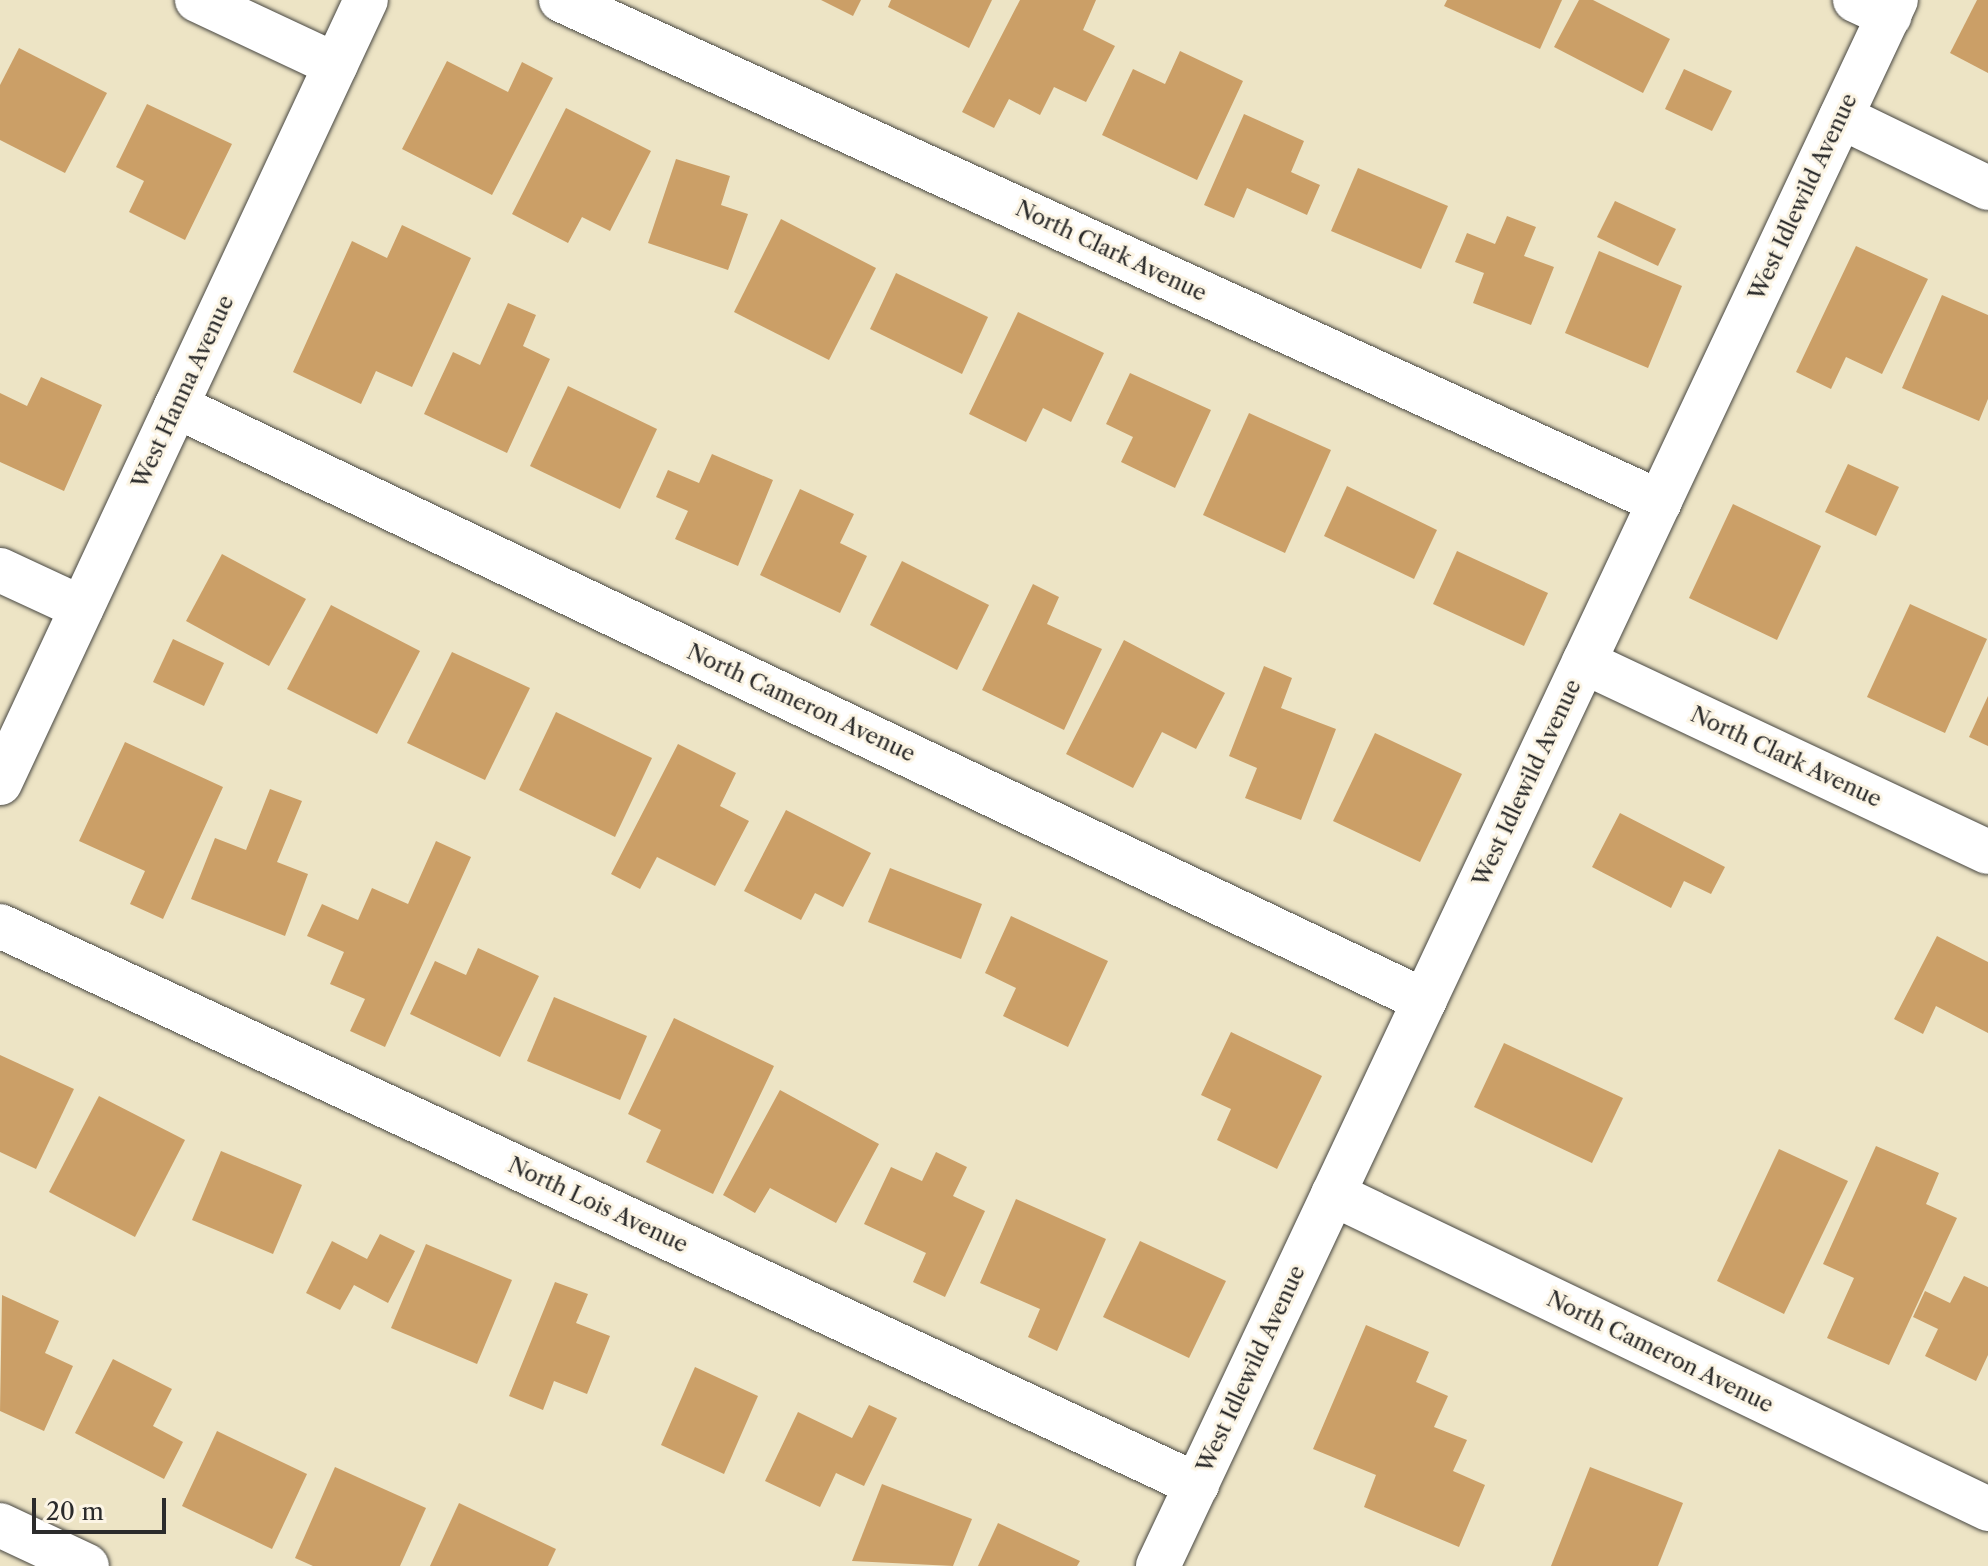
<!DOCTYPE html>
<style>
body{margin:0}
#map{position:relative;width:1988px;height:1566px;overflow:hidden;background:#ede4c5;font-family:"Libre Caslon Text",serif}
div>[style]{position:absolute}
.building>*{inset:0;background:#cb9f67}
.roads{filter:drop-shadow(0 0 2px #484742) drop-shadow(0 0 2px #484742)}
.street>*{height:44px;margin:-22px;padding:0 22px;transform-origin:22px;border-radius:22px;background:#fff}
span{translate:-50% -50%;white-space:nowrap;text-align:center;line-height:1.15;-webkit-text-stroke:6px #fcf5e5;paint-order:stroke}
.street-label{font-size:22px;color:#2b2b2b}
.scale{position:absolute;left:32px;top:1498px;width:134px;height:36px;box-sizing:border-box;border:4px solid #2b2b2b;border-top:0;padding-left:10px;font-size:24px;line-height:28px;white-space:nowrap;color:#2b2b2b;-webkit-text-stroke:6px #fcf5e5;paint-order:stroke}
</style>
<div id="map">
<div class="building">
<div style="clip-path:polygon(821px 0,861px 0,853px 16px)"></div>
<div style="clip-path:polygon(891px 0,992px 0,969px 48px,888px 7px)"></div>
<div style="clip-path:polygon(1020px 0,1096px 0,1083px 30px,1115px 46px,1086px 102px,1054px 87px,1040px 115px,1009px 99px,994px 128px,962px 112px)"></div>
<div style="clip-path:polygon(1447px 0,1562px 0,1540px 49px,1444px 6px)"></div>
<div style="clip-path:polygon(1579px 0,1593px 0,1670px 39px,1643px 93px,1554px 47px)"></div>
<div style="clip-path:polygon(1977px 0,1988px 0,1988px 73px,1950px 53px)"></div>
<div style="clip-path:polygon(19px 48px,107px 93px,65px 173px,0 140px,0 85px)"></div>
<div style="clip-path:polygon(1180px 51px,1243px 81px,1197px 180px,1102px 135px,1133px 69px,1165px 84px)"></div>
<div style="clip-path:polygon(447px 61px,508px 92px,522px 62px,553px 78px,492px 195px,402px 149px)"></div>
<div style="clip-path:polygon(1684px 69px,1732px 91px,1712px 131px,1665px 109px)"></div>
<div style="clip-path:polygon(147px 104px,232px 144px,185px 240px,129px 212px,144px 181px,116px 167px)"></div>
<div style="clip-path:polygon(566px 108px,651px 151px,610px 231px,582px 217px,568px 243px,512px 214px)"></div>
<div style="clip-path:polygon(1244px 114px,1304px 141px,1291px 172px,1320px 185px,1307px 215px,1247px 188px,1234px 218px,1204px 205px)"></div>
<div style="clip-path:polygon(676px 159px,730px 176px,721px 205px,748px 214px,728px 270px,648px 243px)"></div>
<div style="clip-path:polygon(1358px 168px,1448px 206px,1421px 269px,1331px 231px)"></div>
<div style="clip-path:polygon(1615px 201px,1676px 229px,1658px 266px,1597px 237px)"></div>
<div style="clip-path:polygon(1507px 216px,1536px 227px,1524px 256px,1554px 267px,1531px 325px,1473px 303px,1484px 273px,1455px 262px,1467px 233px,1495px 244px)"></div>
<div style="clip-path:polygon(781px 219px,876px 268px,829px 360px,734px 312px)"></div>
<div style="clip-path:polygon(402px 225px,471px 258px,412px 387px,376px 371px,361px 404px,293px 372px,352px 241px,387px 258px)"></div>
<div style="clip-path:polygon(1856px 246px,1928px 279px,1882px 374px,1846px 357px,1831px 389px,1796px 372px)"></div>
<div style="clip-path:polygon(1599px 251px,1682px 286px,1648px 368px,1565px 333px)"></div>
<div style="clip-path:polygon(896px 273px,988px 317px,962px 374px,870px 329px)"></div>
<div style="clip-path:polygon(1942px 295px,1988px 315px,1988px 399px,1979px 421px,1902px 388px)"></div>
<div style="clip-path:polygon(508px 303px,536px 315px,523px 346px,550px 359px,507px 453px,424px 414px,453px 352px,480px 365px)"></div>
<div style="clip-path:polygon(1018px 312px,1104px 353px,1071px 422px,1043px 408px,1026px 442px,969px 414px)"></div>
<div style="clip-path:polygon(1130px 373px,1211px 410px,1175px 488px,1121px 462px,1133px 437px,1106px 424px)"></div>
<div style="clip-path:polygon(41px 377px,102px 405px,64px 491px,0 462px,0 393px,27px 406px)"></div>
<div style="clip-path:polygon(568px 386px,657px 429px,620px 509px,530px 466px)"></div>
<div style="clip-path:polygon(1249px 413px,1331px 450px,1285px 553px,1203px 515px)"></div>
<div style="clip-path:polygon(712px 454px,773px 480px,738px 566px,675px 539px,688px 511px,656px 497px,668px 470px,699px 483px)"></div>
<div style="clip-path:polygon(1848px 464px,1899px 487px,1876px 536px,1825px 512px)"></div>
<div style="clip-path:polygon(1347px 486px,1437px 530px,1414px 579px,1324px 536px)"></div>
<div style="clip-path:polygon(800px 489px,854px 514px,840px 543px,867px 556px,840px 613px,760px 575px)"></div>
<div style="clip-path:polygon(1733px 504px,1821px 546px,1777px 640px,1689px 598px)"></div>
<div style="clip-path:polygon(1457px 551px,1548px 593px,1524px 646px,1433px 604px)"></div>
<div style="clip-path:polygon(222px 554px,306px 599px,269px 666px,186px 621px)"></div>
<div style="clip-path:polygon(902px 561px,989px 605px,957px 670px,870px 625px)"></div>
<div style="clip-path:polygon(1033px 584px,1059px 597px,1047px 624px,1102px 649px,1064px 730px,982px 690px)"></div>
<div style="clip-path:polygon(1910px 604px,1987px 639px,1945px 733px,1867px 697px)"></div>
<div style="clip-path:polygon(331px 605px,420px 651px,377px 734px,287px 689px)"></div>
<div style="clip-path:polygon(173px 639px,224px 663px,204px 706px,153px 682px)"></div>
<div style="clip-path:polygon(1124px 640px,1225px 693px,1196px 749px,1162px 732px,1133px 788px,1066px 754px)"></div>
<div style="clip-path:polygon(452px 652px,530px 688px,485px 780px,407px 743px)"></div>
<div style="clip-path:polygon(1264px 666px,1292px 678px,1281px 708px,1336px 729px,1301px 820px,1245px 798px,1257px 768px,1229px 756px)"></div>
<div style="clip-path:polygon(1988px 696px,1988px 746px,1969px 737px)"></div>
<div style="clip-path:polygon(556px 712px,652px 758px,615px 837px,519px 790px)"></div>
<div style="clip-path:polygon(1375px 733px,1462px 774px,1420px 862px,1333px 821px)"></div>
<div style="clip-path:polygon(125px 742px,223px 787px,163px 919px,130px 904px,145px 871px,79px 841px)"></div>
<div style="clip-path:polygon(678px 744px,736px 773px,720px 806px,749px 821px,715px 886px,657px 857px,640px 889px,611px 874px)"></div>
<div style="clip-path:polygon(270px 789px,302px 801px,277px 862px,308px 874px,285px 936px,191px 899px,215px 838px,246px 850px)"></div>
<div style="clip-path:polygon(786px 810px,871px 853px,843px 907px,815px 893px,801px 920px,744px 891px)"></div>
<div style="clip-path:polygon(1620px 813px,1725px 867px,1711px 894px,1684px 881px,1671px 908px,1592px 867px)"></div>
<div style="clip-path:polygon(436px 841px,471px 857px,385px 1047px,350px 1031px,365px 999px,330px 984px,344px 952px,307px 936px,322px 904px,358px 920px,372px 888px,408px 904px)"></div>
<div style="clip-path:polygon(890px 868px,982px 904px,961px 959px,868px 922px)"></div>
<div style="clip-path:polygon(1011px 916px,1108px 961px,1068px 1047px,1003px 1016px,1016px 988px,985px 973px)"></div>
<div style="clip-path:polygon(1937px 936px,1988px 962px,1988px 1033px,1936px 1006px,1923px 1034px,1894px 1019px)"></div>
<div style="clip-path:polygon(478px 948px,539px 976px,500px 1057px,410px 1014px,435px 961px,466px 975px)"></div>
<div style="clip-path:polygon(554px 997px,647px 1036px,620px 1100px,527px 1061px)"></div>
<div style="clip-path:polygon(674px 1018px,774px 1066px,713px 1194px,646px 1162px,661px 1130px,628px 1114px)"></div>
<div style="clip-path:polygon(1231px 1032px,1322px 1076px,1277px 1169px,1217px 1140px,1231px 1109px,1201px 1095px)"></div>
<div style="clip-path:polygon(1504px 1043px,1623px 1098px,1592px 1163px,1474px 1107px)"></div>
<div style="clip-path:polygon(0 1055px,74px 1089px,36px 1169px,0 1152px)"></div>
<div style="clip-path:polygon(780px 1090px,879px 1144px,836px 1223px,770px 1188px,755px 1213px,723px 1195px)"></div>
<div style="clip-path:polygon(99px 1096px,185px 1140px,135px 1237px,49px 1192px)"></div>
<div style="clip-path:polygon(1876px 1146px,1939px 1173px,1926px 1204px,1957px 1218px,1889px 1365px,1827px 1338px,1854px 1278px,1823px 1264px)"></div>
<div style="clip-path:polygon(1779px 1149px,1848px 1181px,1784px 1314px,1717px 1281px)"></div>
<div style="clip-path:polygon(221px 1151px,302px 1185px,273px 1254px,192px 1220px)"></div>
<div style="clip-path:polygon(936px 1152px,967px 1167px,953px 1196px,985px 1211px,945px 1297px,913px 1282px,926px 1253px,864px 1224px,891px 1167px,922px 1181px)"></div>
<div style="clip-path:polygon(1016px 1199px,1106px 1239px,1057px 1351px,1028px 1337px,1040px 1309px,980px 1283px)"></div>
<div style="clip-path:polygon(380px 1234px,415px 1251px,388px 1303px,354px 1285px,340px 1310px,306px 1293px,332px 1241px,367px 1259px)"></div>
<div style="clip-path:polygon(1140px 1241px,1226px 1281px,1189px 1358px,1103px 1317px)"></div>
<div style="clip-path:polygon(426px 1244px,512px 1280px,477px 1364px,391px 1328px)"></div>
<div style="clip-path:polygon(1964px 1276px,1988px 1287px,1988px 1355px,1976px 1381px,1925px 1356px,1938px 1329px,1913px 1317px,1925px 1291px,1950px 1303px)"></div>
<div style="clip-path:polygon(555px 1282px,588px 1294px,576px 1323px,610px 1336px,587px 1394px,554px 1381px,543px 1410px,509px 1396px)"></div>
<div style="clip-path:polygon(2px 1295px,59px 1321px,45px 1353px,73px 1366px,44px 1431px,0 1411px)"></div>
<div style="clip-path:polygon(1366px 1325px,1429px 1352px,1416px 1382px,1448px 1396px,1434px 1427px,1467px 1440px,1453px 1471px,1485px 1485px,1459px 1547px,1364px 1507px,1376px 1475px,1313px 1449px)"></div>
<div style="clip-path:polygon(113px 1359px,172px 1389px,153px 1426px,183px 1442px,164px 1479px,75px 1433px)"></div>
<div style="clip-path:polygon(695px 1367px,758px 1396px,724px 1474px,661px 1445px)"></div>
<div style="clip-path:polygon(869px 1405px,897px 1418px,864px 1486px,836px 1473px,820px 1507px,765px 1481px,798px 1412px,852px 1438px)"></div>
<div style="clip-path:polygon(217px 1431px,307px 1474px,272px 1549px,182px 1506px)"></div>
<div style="clip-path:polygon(335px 1467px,426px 1508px,400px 1566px,313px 1566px,295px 1558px)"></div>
<div style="clip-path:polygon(1590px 1467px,1683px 1503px,1658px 1566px,1551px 1566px)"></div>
<div style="clip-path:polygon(882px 1484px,972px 1519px,953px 1566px,852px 1561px)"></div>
<div style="clip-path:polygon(459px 1503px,556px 1549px,548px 1566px,430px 1566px)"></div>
<div style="clip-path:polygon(998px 1523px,1080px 1561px,1077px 1566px,978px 1566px)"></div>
</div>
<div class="roads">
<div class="street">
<div style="left:197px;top:0;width:153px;rotate:25.1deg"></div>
<div style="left:561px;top:0;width:1208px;rotate:24.55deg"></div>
<div style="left:1855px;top:0;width:38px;rotate:25deg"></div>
<div style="left:1841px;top:117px;width:163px;rotate:25.8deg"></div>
<div style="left:176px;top:406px;width:1383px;rotate:25.47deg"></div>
<div style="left:0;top:570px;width:90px;rotate:24.9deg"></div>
<div style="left:1584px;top:662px;width:446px;rotate:25.2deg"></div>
<div style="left:0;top:783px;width:864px;rotate:-64.95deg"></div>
<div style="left:0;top:926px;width:1321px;rotate:25.03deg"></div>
<div style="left:1333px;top:1194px;width:727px;rotate:25.68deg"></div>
<div style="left:0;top:1525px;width:96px;rotate:25.2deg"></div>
<div style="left:1158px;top:1566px;width:1731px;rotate:-64.77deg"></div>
</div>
</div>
<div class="street-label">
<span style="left:1803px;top:197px;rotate:-65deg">West Idlewild Avenue</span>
<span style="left:1111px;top:251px;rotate:25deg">North Clark Avenue</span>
<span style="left:183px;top:392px;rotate:-65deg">West Hanna Avenue</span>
<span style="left:801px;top:703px;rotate:25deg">North Cameron Avenue</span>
<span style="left:1786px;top:757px;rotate:25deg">North Clark Avenue</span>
<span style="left:1527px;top:783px;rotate:-65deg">West Idlewild Avenue</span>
<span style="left:598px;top:1205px;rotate:25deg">North Lois Avenue</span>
<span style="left:1660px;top:1352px;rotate:26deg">North Cameron Avenue</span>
<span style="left:1251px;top:1369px;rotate:-65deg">West Idlewild Avenue</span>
</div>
<div class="scale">20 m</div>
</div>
